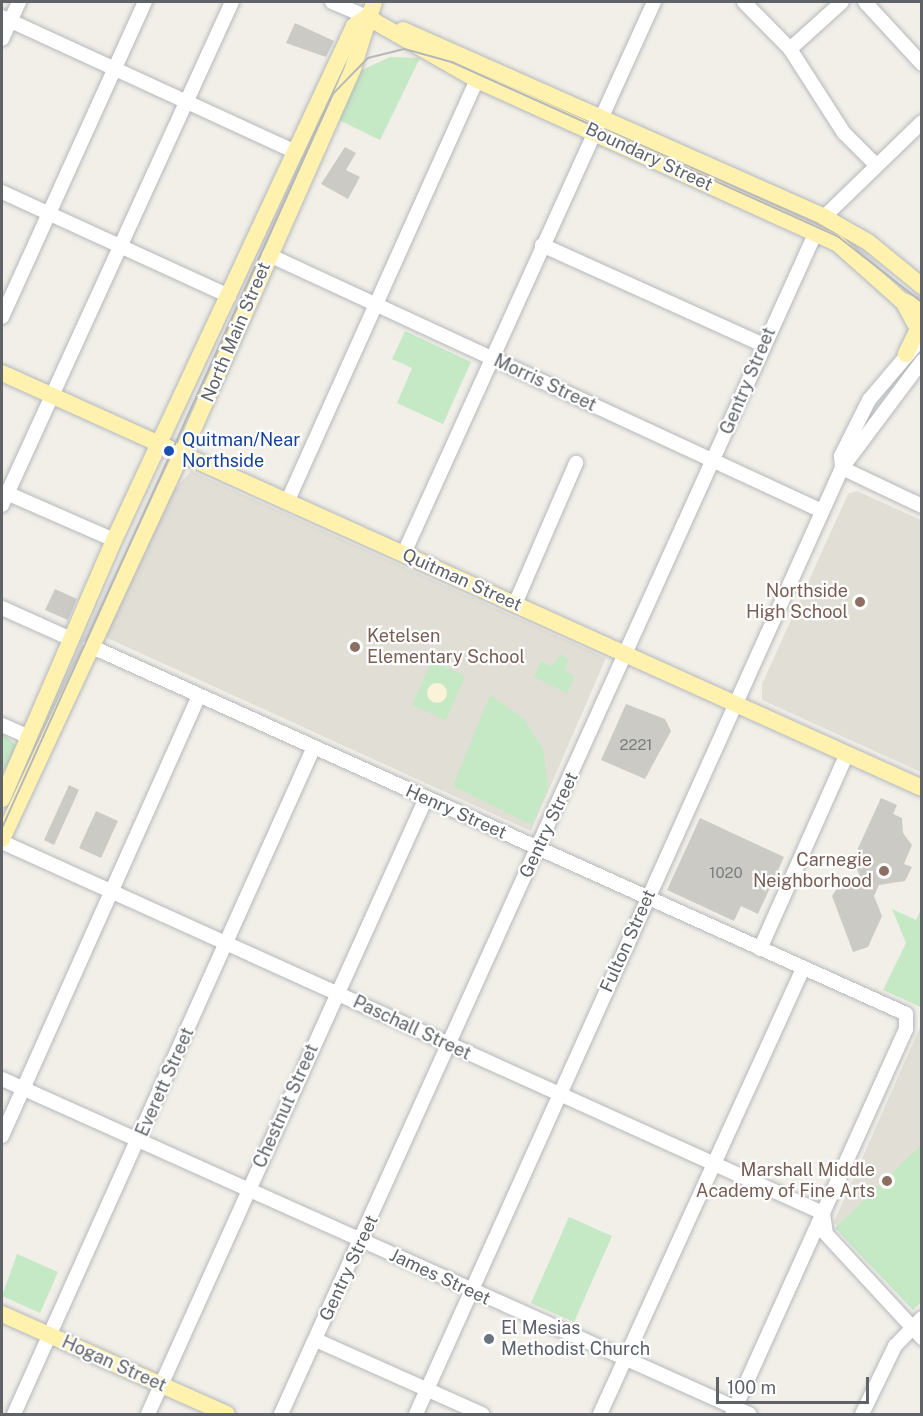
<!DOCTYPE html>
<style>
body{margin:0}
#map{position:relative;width:923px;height:1416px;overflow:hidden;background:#f1efe8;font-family:"Public Sans",sans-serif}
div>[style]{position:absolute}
.education>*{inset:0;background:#e1ded6}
.green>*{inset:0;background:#c5e8c5}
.sand>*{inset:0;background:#fbf3d9}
.round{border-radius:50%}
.building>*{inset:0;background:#cccac5}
.roads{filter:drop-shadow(0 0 2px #b5b8bc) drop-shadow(0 0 2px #b5b8bc)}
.minor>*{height:14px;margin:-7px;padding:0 7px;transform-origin:7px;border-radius:7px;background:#fff}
.major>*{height:16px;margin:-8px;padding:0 8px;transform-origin:8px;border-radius:8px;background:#fff2af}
.tram>*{height:1.5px;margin:-0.75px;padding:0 0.75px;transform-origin:0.75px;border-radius:0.75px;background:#b6b7b8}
.dots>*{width:16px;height:16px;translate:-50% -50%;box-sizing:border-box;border:3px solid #fff;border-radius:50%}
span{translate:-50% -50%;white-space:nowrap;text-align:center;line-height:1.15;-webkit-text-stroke:4.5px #fff;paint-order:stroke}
.number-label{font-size:15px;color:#7a7d7f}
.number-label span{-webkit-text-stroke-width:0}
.street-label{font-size:18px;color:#5f6368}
.transit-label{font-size:18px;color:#164399}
.left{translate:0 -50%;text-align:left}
.education-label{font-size:18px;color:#785e54}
.right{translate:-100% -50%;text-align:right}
.worship-label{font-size:18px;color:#5b616d}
.frame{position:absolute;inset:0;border:3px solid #5f6368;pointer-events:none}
.scale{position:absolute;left:716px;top:1377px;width:153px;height:27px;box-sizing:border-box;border:3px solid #5f6368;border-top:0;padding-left:8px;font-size:18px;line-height:21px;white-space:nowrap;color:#5f6368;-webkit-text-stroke:4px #fff;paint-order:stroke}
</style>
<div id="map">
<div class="education">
<div style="clip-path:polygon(191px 471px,606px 658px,531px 831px,105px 637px,171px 493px)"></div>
<div style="clip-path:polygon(857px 491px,921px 520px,921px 772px,762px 700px,762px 684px,848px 494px)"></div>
<div style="clip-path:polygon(921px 1025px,921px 1302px,913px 1310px,834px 1222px)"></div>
</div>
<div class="green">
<div style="clip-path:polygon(390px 57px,420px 58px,380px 140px,339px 120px,360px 71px)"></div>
<div style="clip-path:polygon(405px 331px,471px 362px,443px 424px,397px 403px,412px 368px,392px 359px)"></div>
<div style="clip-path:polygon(561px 654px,568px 660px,565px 672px,575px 676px,567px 693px,534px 677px,541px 661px,551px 666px)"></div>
<div style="clip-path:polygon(432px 661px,465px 676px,446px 720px,412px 705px)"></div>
<div style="clip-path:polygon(490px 695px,524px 719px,543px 749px,548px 788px,532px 825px,453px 786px)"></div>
<div style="clip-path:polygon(2px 733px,17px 746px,2px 774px)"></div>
<div style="clip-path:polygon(892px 909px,916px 920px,921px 910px,921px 1007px,883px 990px,906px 943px)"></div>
<div style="clip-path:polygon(921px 1145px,921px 1302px,913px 1310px,835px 1228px)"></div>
<div style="clip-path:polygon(569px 1217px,612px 1236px,574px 1322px,531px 1303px)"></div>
<div style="clip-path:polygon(17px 1254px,58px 1272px,40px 1313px,2px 1296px)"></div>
</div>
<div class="sand">
<div class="round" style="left:427px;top:683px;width:20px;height:20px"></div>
</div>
<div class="building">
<div style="clip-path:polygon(295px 23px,334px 41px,326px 57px,286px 43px)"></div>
<div style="clip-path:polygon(345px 147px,356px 153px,346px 170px,360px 177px,348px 199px,321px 184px)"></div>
<div style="clip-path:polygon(55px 589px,77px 599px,68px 620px,45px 610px)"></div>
<div style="clip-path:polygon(626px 704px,665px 719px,671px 731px,645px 779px,601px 760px)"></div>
<div style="clip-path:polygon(69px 785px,79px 790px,54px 845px,44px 840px)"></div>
<div style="clip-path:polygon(881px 798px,897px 805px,893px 814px,902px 818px,903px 833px,912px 845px,904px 864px,912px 867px,905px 881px,879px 885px,874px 896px,882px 916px,868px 947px,853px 952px,832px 896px,844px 878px,864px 887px,853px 859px)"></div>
<div style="clip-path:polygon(96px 811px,118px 821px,101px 858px,79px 848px)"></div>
<div style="clip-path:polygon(700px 818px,784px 857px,758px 914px,741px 906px,734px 921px,667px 890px)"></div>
</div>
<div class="roads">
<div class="minor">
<div style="left:332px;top:2px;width:38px;rotate:23deg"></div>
<div style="left:744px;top:2px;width:66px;rotate:45.6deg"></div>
<div style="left:790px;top:49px;width:100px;rotate:57.3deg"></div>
<div style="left:844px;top:133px;width:45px;rotate:45deg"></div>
<div style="left:865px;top:2px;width:84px;rotate:47.4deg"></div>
<div style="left:2px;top:17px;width:323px;rotate:24.7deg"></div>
<div style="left:2px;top:39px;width:41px;rotate:-65.3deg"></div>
<div style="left:790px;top:49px;width:70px;rotate:-42.1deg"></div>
<div style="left:2px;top:192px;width:250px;rotate:24.6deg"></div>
<div style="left:824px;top:217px;width:136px;rotate:-44.1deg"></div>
<div style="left:542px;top:245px;width:243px;rotate:24.3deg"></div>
<div style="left:269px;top:255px;width:609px;rotate:24.84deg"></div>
<div style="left:2px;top:317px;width:346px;rotate:-65.6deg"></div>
<div style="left:842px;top:468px;width:12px;rotate:-95deg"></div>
<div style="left:841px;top:456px;width:63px;rotate:-63.4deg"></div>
<div style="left:869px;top:400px;width:70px;rotate:-49.7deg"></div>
<div style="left:842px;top:468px;width:89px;rotate:25.4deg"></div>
<div style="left:2px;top:491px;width:122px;rotate:23.6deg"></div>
<div style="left:288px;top:500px;width:461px;rotate:-65.8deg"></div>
<div style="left:2px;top:505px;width:553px;rotate:-65.43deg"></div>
<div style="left:404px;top:553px;width:605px;rotate:-65.6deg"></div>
<div style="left:515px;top:604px;width:154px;rotate:-66.6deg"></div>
<div style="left:2px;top:608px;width:76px;rotate:24.2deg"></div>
<div style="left:90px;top:646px;width:895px;rotate:24.27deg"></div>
<div style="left:906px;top:1014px;width:15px;rotate:90deg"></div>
<div style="left:906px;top:1029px;width:422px;rotate:114.3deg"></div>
<div style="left:2px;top:725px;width:30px;rotate:24deg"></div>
<div style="left:2px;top:842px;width:901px;rotate:24.32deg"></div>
<div style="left:823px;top:1213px;width:21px;rotate:82deg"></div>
<div style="left:826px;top:1234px;width:142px;rotate:47.3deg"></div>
<div style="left:760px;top:949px;width:214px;rotate:-66deg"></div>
<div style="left:2px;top:1079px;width:819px;rotate:24.15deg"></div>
<div style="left:2px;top:1136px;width:482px;rotate:-65.9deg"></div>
<div style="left:316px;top:1340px;width:182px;rotate:24deg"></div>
<div style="left:14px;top:1414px;width:729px;rotate:-65.79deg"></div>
<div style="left:148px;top:1414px;width:676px;rotate:-65.71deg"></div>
<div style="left:281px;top:1414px;width:1295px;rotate:-65.65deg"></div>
<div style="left:416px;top:1414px;width:1037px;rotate:-65.76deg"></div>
<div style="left:842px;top:468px;width:134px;rotate:-53.2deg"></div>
<div style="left:600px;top:1414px;width:489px;rotate:-65.5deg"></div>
<div style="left:862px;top:1414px;width:76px;rotate:-64.1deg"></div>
<div style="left:895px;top:1346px;width:39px;rotate:-46deg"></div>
</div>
<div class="major">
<div style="left:367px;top:17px;width:127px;rotate:29.8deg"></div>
<div style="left:477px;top:80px;width:395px;rotate:24.4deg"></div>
<div style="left:837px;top:243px;width:86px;rotate:41.7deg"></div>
<div style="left:901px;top:300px;width:23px;rotate:23deg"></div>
<div style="left:403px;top:30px;width:461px;rotate:23.9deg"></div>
<div style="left:824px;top:217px;width:51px;rotate:29.6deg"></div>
<div style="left:868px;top:242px;width:70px;rotate:39.2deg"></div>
<div style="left:904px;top:303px;width:30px;rotate:62deg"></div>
<div style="left:918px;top:329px;width:28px;rotate:116deg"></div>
<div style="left:2px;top:373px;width:1009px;rotate:24.28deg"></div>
<div style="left:2px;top:799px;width:282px;rotate:-66.6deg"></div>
<div style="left:114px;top:540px;width:428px;rotate:-65deg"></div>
<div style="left:295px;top:152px;width:139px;rotate:-64.9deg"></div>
<div style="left:354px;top:26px;width:16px;rotate:-35deg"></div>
<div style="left:2px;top:839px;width:439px;rotate:-65deg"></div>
<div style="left:188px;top:441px;width:408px;rotate:-66.1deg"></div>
<div style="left:353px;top:68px;width:69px;rotate:-72.3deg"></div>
<div style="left:2px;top:1314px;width:246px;rotate:24deg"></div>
</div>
</div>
<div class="tram">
<div style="left:2px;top:828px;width:805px;rotate:-65.73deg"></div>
<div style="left:333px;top:94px;width:50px;rotate:-45.8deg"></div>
<div style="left:368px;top:58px;width:38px;rotate:-14deg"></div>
<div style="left:405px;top:49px;width:49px;rotate:15.5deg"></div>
<div style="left:452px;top:62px;width:425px;rotate:24.3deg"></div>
<div style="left:839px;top:237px;width:105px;rotate:38.1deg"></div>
</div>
<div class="dots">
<div style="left:169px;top:451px;background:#1a4fb4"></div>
<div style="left:860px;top:602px;background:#8d6e63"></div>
<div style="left:355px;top:647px;background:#8d6e63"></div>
<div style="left:884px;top:871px;background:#8d6e63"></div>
<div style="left:887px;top:1181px;background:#8d6e63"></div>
<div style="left:489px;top:1339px;background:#6b7280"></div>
</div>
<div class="number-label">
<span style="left:636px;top:745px">2221</span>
<span style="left:726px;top:873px">1020</span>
</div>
<div class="street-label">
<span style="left:649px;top:157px;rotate:25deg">Boundary Street</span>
<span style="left:236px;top:332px;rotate:-67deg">North Main Street</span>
<span style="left:748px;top:381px;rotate:-67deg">Gentry Street</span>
<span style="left:545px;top:383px;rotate:25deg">Morris Street</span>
<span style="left:462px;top:580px;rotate:24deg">Quitman Street</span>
<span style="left:456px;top:812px;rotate:24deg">Henry Street</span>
<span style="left:549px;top:825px;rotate:-65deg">Gentry Street</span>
<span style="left:628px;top:941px;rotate:-66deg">Fulton Street</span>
<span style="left:412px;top:1028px;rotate:25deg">Paschall Street</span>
<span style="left:165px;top:1082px;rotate:-66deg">Everett Street</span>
<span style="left:286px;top:1106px;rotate:-66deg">Chestnut Street</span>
<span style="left:349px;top:1268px;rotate:-65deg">Gentry Street</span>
<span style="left:440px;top:1277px;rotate:25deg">James Street</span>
<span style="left:114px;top:1364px;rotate:24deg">Hogan Street</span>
</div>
<div class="transit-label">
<span class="left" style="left:182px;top:451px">Quitman/Near<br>Northside</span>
</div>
<div class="education-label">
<span class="right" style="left:848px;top:602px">Northside<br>High School</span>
<span class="left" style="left:367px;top:647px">Ketelsen<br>Elementary School</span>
<span class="right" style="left:872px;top:871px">Carnegie<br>Neighborhood</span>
<span class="right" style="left:875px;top:1181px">Marshall Middle<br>Academy of Fine Arts</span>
</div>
<div class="worship-label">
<span class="left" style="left:501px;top:1339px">El Mesias<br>Methodist Church</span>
</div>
<div class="frame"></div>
<div class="scale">100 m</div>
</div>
